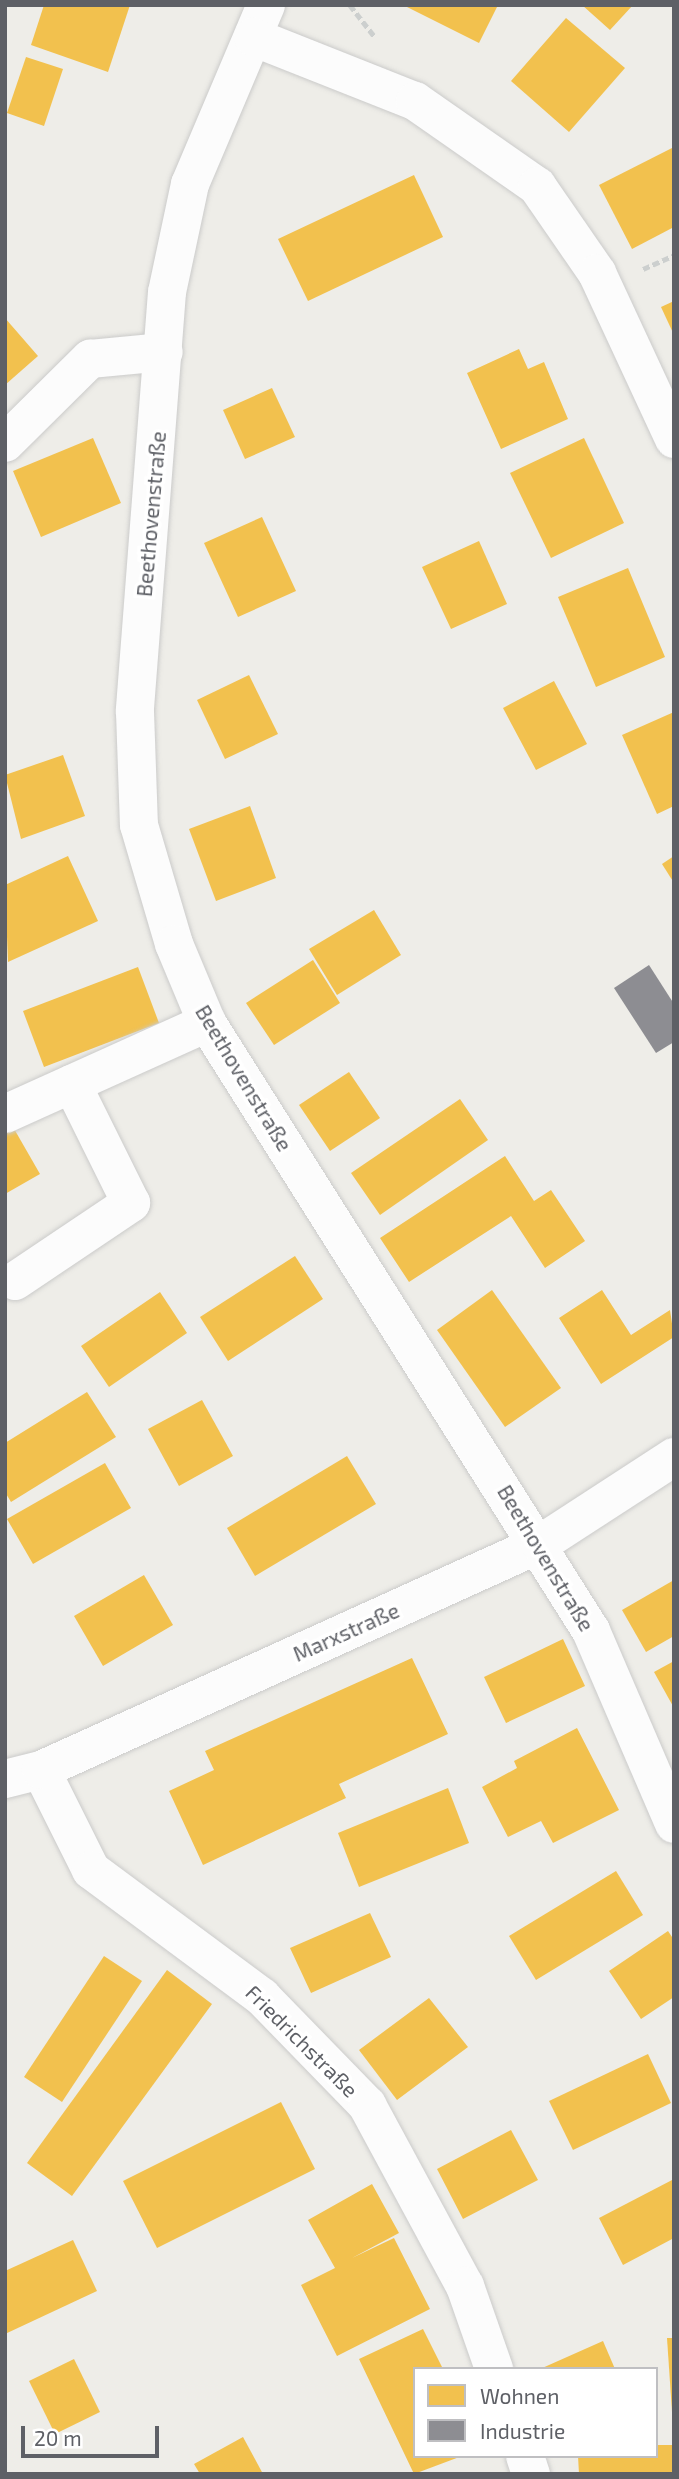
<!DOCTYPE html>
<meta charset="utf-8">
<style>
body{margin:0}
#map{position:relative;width:679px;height:2479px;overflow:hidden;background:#eeede8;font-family:"Exo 2",sans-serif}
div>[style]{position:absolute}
.homes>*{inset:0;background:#f2c14e}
.industry>*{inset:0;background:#8d8d92}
.path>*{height:4.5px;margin-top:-2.25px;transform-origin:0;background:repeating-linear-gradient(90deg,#cccfce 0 7px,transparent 0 10.5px)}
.roads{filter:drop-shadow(0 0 2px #cbcbca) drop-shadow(0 0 2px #cbcbca)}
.minor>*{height:38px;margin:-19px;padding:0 19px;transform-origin:19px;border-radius:19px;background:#fcfcfc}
span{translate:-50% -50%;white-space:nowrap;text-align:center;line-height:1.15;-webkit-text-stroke:7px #fff;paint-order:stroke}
.street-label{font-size:21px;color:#5e6066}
.frame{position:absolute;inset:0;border:7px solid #5e6066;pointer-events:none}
.legend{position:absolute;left:413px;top:2367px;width:245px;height:91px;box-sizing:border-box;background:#fff;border:2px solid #bfbfc2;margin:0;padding:9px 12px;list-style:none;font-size:21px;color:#5e6066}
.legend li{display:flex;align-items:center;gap:14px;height:35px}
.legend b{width:35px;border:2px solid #bfbfc2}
.scale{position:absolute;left:21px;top:2426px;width:138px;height:32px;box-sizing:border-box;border:4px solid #5e6066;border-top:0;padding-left:9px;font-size:21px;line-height:24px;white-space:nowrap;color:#5e6066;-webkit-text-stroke:5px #fff;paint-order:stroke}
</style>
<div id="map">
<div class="homes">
<div style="clip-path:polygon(44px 5px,130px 5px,108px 72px,31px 45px)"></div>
<div style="clip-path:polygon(403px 5px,498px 5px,479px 43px)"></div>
<div style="clip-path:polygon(582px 5px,633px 5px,610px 30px)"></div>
<div style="clip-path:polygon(566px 18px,625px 68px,569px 132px,511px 81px)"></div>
<div style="clip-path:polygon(26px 57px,63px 69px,44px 126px,7px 113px)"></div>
<div style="clip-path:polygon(672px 148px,674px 227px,632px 249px,599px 185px)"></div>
<div style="clip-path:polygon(414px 175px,443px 237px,308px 301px,278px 239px)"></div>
<div style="clip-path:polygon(674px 301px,674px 335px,661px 307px)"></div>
<div style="clip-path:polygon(5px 318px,38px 356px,5px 385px)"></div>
<div style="clip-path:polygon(519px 349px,528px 369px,544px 362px,568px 419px,501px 449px,467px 373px)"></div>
<div style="clip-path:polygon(272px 388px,295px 437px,245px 459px,223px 410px)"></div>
<div style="clip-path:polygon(93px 438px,121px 503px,41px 537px,13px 471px)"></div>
<div style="clip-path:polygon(584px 438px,624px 523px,551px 558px,510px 473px)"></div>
<div style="clip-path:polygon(262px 517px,296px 591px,238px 617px,204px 543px)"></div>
<div style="clip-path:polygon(479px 541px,507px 604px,451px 629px,422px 567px)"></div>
<div style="clip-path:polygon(628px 568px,665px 657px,596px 687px,558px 597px)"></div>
<div style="clip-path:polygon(249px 675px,278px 734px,225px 759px,197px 700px)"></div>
<div style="clip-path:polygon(554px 681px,587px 744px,536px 770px,503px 708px)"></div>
<div style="clip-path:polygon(674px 712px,674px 806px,657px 814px,622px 735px)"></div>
<div style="clip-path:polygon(63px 755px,85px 816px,21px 839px,5px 775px)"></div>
<div style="clip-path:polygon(250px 806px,276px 878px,216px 901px,189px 829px)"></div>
<div style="clip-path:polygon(68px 856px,98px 921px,8px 962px,5px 885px)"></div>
<div style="clip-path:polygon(674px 856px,674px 883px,662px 864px)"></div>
<div style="clip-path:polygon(374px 910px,401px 955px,337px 995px,309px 949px)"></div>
<div style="clip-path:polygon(313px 960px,340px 1003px,274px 1045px,246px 1003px)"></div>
<div style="clip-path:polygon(138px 967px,159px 1023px,44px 1067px,23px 1011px)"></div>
<div style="clip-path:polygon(349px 1072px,380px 1118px,330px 1151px,299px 1105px)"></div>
<div style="clip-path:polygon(460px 1099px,488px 1140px,380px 1215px,351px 1173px)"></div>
<div style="clip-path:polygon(13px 1127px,40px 1174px,5px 1194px,5px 1131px)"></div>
<div style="clip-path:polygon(505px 1156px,534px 1201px,551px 1190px,585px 1241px,545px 1268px,511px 1216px,409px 1282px,380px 1238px)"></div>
<div style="clip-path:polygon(295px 1256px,323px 1299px,228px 1361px,200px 1317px)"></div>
<div style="clip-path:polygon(492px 1290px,561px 1388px,505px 1427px,437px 1330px)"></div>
<div style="clip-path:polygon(602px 1290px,631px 1335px,670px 1310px,674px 1337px,601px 1384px,559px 1318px)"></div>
<div style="clip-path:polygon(160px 1292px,187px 1333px,109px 1387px,81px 1346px)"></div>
<div style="clip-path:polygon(87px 1392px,116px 1437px,11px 1502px,5px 1492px,5px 1443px)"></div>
<div style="clip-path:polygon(202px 1400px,233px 1456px,179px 1486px,148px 1429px)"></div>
<div style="clip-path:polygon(347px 1456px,376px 1504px,255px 1576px,227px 1528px)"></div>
<div style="clip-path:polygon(105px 1463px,131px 1508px,33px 1564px,7px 1519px)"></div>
<div style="clip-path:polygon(144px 1575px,173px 1625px,103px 1666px,74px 1616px)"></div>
<div style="clip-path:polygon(674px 1580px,674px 1636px,646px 1652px,622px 1610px)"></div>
<div style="clip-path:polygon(563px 1639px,585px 1686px,506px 1723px,484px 1677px)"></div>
<div style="clip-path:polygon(412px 1658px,448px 1734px,339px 1784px,346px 1798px,203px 1865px,169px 1791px,214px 1770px,205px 1751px)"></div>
<div style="clip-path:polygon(674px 1661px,674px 1708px,654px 1672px)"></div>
<div style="clip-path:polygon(577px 1728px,619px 1810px,553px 1843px,541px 1821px,508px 1837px,482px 1787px,517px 1768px,514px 1761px)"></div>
<div style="clip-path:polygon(448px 1788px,469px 1843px,359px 1887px,338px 1833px)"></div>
<div style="clip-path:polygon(616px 1871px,643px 1915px,536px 1980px,509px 1936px)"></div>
<div style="clip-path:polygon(370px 1913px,391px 1957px,311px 1993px,290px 1948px)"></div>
<div style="clip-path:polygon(668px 1931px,674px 1940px,674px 1997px,641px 2019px,609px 1971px)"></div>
<div style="clip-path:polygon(104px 1956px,142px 1981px,62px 2102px,24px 2077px)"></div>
<div style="clip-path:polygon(167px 1970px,212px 2004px,72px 2196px,27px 2163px)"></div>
<div style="clip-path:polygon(429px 1998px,468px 2047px,397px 2100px,359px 2050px)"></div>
<div style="clip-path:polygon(648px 2054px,671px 2103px,573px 2150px,549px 2101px)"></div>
<div style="clip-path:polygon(281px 2102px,315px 2169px,157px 2248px,123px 2181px)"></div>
<div style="clip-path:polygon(511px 2130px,538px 2180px,463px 2219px,437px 2169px)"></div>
<div style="clip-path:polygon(674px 2179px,674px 2238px,623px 2265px,599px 2218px)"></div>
<div style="clip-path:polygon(372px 2184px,399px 2233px,352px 2258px,394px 2238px,430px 2309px,337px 2356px,301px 2285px,335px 2268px,308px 2220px)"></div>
<div style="clip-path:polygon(73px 2240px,97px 2291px,5px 2334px,5px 2271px)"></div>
<div style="clip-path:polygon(423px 2329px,443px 2369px,415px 2369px,415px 2456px,462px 2456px,414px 2474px,359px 2359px)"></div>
<div style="clip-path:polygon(667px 2338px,674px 2338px,674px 2412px,672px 2412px)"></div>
<div style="clip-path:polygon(603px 2341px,615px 2369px,540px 2369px)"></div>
<div style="clip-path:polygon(74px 2359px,100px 2412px,55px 2434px,29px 2381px)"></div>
<div style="clip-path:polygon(243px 2437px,263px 2474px,200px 2474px,194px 2464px)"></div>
<div style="clip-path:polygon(656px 2445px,674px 2445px,674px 2474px,579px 2474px,578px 2456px,656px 2456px)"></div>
</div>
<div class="industry">
<div style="clip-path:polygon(649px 965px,674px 1004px,674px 1042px,656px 1053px,614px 988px)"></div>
</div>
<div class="path">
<div style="left:350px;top:5px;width:39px;rotate:52deg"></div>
<div style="left:643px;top:269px;width:34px;rotate:-24deg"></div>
</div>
<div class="roads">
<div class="minor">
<div style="left:266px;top:5px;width:194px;rotate:113deg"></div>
<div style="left:190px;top:184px;width:110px;rotate:102deg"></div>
<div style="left:167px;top:292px;width:421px;rotate:94.4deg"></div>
<div style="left:135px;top:712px;width:113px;rotate:88deg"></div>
<div style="left:139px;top:825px;width:124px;rotate:73.6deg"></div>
<div style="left:174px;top:944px;width:86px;rotate:67.3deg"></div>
<div style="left:207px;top:1023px;width:719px;rotate:57.72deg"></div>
<div style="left:591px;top:1631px;width:210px;rotate:66.7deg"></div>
<div style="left:253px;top:37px;width:174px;rotate:21.6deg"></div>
<div style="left:415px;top:101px;width:149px;rotate:34.9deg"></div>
<div style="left:537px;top:186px;width:106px;rotate:55.4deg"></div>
<div style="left:597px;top:273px;width:183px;rotate:65.1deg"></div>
<div style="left:5px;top:443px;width:120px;rotate:-44.7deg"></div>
<div style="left:90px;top:359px;width:74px;rotate:-5.4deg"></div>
<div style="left:5px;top:1114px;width:222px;rotate:-24.3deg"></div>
<div style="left:15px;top:1281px;width:140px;rotate:-33.9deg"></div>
<div style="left:131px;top:1203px;width:133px;rotate:-116.4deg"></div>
<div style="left:41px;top:1770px;width:112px;rotate:63.4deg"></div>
<div style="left:91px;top:1870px;width:213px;rotate:36.6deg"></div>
<div style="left:262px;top:1997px;width:151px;rotate:45.8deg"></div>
<div style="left:367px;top:2105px;width:206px;rotate:61.6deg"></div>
<div style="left:465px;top:2286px;width:88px;rotate:70.7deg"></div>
<div style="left:5px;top:1779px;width:37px;rotate:-14deg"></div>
<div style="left:41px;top:1770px;width:548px;rotate:-24.37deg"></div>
<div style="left:540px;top:1544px;width:160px;rotate:-33deg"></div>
<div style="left:525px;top:2456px;width:19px;rotate:72deg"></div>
</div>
</div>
<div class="street-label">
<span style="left:151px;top:514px;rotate:-85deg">Beethovenstraße</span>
<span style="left:244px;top:1078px;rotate:59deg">Beethovenstraße</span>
<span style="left:546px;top:1558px;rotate:59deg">Beethovenstraße</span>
<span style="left:346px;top:1632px;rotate:-24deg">Marxstraße</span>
<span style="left:302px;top:2041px;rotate:45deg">Friedrichstraße</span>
</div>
<div class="frame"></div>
<ul class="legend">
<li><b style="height:19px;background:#f2c14e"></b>Wohnen</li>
<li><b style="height:19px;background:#8d8d92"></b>Industrie</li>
</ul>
<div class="scale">20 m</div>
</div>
